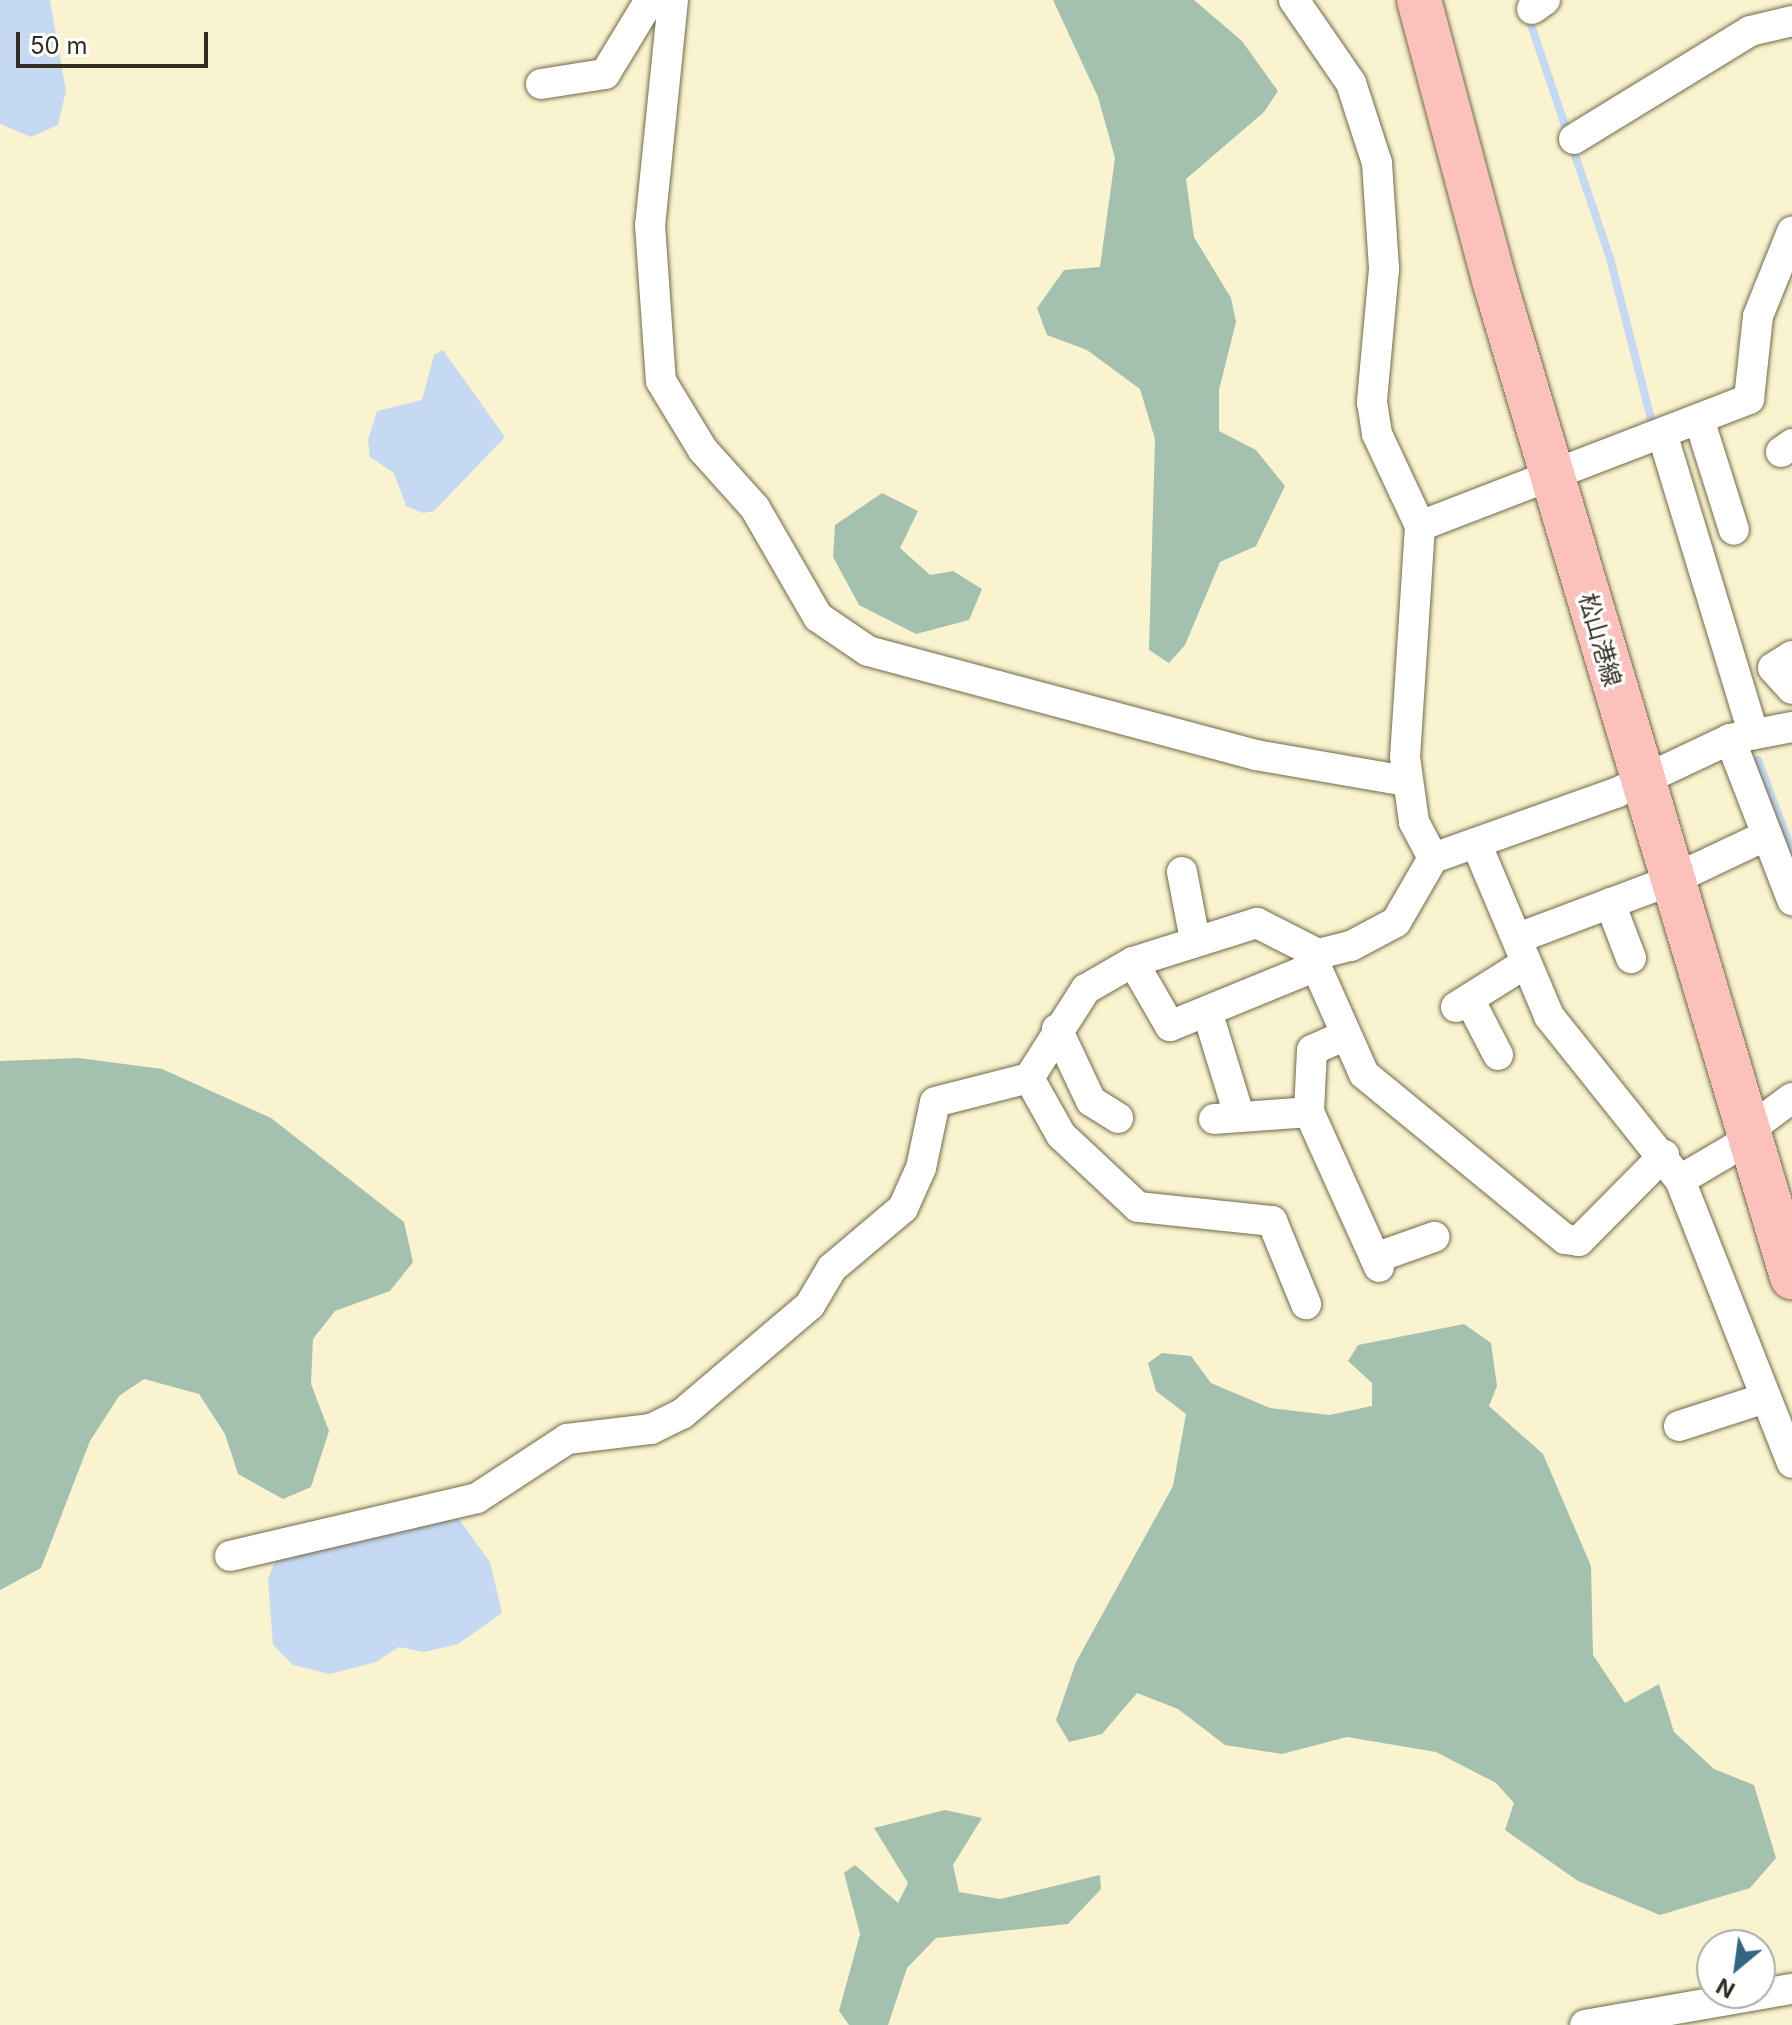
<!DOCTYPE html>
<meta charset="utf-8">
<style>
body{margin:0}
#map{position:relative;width:1792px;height:2025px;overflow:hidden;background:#faf3cf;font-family:Inter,"Noto Sans JP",sans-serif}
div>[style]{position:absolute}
.forest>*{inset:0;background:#a4c1af}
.water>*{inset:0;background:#c5d9f2}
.stream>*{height:8px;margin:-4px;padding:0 4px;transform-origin:4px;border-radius:4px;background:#c5d9f2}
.roads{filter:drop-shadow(0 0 2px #706a4a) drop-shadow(0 0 2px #706a4a)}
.minor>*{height:30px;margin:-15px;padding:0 15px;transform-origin:15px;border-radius:15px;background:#fff}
.primary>*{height:44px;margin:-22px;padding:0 22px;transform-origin:22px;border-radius:22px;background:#fcc1bb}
span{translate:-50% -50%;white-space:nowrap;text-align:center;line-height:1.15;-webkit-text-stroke:6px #fff;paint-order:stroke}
.street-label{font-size:24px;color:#322f22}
.north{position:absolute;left:1696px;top:1929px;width:80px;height:80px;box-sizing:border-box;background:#fff;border:2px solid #adaca7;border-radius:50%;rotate:209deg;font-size:22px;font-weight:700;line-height:32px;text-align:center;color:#322f22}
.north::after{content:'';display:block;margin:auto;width:28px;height:36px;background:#326682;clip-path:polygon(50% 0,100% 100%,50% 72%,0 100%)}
.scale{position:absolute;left:16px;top:32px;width:192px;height:36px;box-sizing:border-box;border:4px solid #322f22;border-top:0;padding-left:10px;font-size:24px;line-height:28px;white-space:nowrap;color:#322f22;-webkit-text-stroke:6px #fff;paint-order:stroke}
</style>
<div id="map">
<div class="forest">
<div style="clip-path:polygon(1053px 0,1194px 0,1242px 41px,1278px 91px,1264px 112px,1186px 179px,1194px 237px,1231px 298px,1236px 322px,1219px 390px,1219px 431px,1256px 450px,1285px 486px,1256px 546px,1220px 562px,1185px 645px,1169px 663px,1149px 650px,1155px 439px,1140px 389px,1087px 350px,1047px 335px,1037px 308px,1064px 270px,1100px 267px,1115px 158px,1098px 97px)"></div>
<div style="clip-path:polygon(882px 493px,918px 511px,900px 548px,930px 575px,953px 571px,982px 589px,969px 620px,916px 634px,859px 605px,833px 557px,835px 525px)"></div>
<div style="clip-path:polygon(79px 1058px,162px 1069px,271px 1118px,404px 1222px,413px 1262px,390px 1291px,335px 1311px,313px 1339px,311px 1384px,329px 1431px,311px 1487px,283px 1499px,238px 1474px,225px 1434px,199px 1394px,144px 1379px,119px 1396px,90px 1441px,41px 1568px,0 1590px,0 1061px)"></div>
<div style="clip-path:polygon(1464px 1324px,1491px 1343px,1497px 1386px,1489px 1406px,1543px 1454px,1591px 1566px,1593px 1655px,1625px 1703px,1659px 1684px,1674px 1732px,1714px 1769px,1754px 1785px,1776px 1858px,1750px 1888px,1660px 1915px,1578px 1881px,1505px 1830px,1514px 1803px,1496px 1783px,1436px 1752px,1347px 1737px,1282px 1754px,1225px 1745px,1178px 1709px,1137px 1693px,1102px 1734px,1069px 1742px,1056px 1720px,1076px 1662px,1173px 1486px,1186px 1414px,1156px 1391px,1148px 1363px,1162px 1353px,1191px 1356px,1211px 1383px,1270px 1408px,1329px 1415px,1372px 1406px,1372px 1383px,1348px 1361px,1358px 1345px)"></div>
<div style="clip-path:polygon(945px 1810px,982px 1818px,953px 1865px,959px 1892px,1000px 1899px,1100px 1875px,1101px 1889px,1068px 1924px,936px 1938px,907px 1968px,888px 2025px,849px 2025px,839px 2011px,860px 1934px,844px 1873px,855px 1865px,898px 1903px,908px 1883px,874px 1828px)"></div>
</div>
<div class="water">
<div style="clip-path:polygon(0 0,50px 0,66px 91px,58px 125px,31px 137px,0 124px)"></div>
<div style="clip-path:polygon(443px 350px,505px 437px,434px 511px,423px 513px,406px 506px,394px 473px,370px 457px,368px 440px,377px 411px,422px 400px,434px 355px)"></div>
<div style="clip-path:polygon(456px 1515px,490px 1562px,502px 1613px,458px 1644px,424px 1652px,399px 1647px,376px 1662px,330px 1674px,293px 1665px,273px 1645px,268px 1580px,276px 1557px)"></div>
</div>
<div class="stream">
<div style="left:1528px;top:16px;width:256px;rotate:71.3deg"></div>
<div style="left:1610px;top:258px;width:179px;rotate:75.7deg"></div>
<div style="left:1758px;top:760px;width:97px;rotate:69.5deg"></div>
</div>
<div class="roads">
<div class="minor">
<div style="left:673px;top:0;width:226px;rotate:95.8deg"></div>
<div style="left:650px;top:225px;width:156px;rotate:86deg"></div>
<div style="left:661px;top:381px;width:81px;rotate:58.7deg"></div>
<div style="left:703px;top:450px;width:78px;rotate:48.1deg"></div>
<div style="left:755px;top:508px;width:126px;rotate:60deg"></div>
<div style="left:818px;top:617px;width:60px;rotate:34.2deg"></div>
<div style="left:868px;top:651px;width:402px;rotate:15deg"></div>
<div style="left:1256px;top:755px;width:152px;rotate:9.8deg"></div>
<div style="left:1294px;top:0;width:101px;rotate:55.5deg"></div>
<div style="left:1351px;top:83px;width:84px;rotate:72deg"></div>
<div style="left:1377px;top:163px;width:106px;rotate:86.2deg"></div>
<div style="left:1384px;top:269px;width:134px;rotate:95.2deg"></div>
<div style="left:1372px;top:402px;width:32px;rotate:81deg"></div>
<div style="left:1377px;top:434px;width:102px;rotate:64.9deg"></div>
<div style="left:1420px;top:526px;width:231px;rotate:93.7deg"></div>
<div style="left:1405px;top:757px;width:66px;rotate:82.1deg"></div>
<div style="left:1414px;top:822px;width:41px;rotate:62.2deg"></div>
<div style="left:1532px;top:9px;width:16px;rotate:-35deg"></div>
<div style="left:541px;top:84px;width:65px;rotate:-8.9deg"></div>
<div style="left:605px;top:74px;width:87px;rotate:-58.7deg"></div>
<div style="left:1574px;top:139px;width:206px;rotate:-31.5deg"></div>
<div style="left:1750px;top:31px;width:43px;rotate:-13.4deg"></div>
<div style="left:1699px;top:419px;width:116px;rotate:72.5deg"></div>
<div style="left:1662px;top:433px;width:313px;rotate:73.1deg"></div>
<div style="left:1781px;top:452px;width:14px;rotate:-36deg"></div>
<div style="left:1420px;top:526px;width:353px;rotate:-21.1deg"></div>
<div style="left:1749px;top:399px;width:83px;rotate:-83.8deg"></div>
<div style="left:1758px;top:316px;width:91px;rotate:-68deg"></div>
<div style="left:1792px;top:656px;width:22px;rotate:148deg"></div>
<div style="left:1773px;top:668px;width:28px;rotate:48deg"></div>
<div style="left:1730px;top:739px;width:173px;rotate:68.9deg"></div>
<div style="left:1476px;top:843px;width:188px;rotate:67.1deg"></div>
<div style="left:1549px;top:1016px;width:210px;rotate:51.4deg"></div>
<div style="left:1680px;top:1180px;width:304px;rotate:68.4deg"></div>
<div style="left:1182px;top:872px;width:69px;rotate:79.2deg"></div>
<div style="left:1610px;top:903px;width:59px;rotate:69.1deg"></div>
<div style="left:1518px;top:938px;width:162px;rotate:-20.6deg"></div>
<div style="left:1670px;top:881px;width:105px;rotate:-25.3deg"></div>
<div style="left:1318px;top:954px;width:12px;rotate:99deg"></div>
<div style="left:1316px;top:966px;width:118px;rotate:66deg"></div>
<div style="left:1364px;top:1074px;width:260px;rotate:39.4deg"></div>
<div style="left:1565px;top:1239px;width:14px;rotate:8deg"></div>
<div style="left:1579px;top:1241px;width:121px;rotate:-45.3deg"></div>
<div style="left:1133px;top:962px;width:74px;rotate:60deg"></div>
<div style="left:1170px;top:1026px;width:158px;rotate:-22.3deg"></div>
<div style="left:1469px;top:999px;width:63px;rotate:62.6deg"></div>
<div style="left:1456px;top:1007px;width:79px;rotate:-32.1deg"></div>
<div style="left:1207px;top:1011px;width:109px;rotate:72.9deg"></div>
<div style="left:1057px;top:1029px;width:80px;rotate:64.7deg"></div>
<div style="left:1091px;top:1101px;width:32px;rotate:32deg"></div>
<div style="left:1346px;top:1035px;width:37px;rotate:156deg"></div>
<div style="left:1312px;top:1050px;width:62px;rotate:92.8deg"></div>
<div style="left:1309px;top:1112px;width:170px;rotate:65.7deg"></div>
<div style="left:1029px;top:1078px;width:65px;rotate:60.7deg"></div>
<div style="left:1061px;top:1135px;width:105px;rotate:43.1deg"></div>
<div style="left:1138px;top:1207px;width:135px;rotate:6deg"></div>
<div style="left:1272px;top:1221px;width:90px;rotate:67.7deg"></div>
<div style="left:1214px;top:1119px;width:95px;rotate:-4.2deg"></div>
<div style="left:1746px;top:1132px;width:57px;rotate:-36.5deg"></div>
<div style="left:1680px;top:1180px;width:79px;rotate:-30.5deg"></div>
<div style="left:1375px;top:1258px;width:63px;rotate:-19.6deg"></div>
<div style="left:1679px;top:1426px;width:90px;rotate:-18deg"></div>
<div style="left:230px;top:1556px;width:254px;rotate:-13.2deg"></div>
<div style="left:477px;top:1498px;width:108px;rotate:-33.2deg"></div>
<div style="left:567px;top:1439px;width:85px;rotate:-6.8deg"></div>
<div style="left:651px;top:1429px;width:34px;rotate:-26deg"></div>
<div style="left:682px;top:1414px;width:168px;rotate:-40.4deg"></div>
<div style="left:810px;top:1305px;width:43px;rotate:-59.3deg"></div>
<div style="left:832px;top:1268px;width:93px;rotate:-40.2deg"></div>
<div style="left:903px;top:1208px;width:44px;rotate:-65.8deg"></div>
<div style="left:921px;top:1168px;width:67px;rotate:-78deg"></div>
<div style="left:935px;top:1102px;width:97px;rotate:-14.3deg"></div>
<div style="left:1029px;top:1078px;width:106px;rotate:-57.4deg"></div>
<div style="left:1086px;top:989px;width:54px;rotate:-29.9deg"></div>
<div style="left:1133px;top:962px;width:130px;rotate:-17.5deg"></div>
<div style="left:1257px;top:923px;width:68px;rotate:26.9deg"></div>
<div style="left:1318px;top:954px;width:34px;rotate:-14deg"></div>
<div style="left:1351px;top:946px;width:51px;rotate:-28.1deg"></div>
<div style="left:1396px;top:922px;width:74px;rotate:-60deg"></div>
<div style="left:1433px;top:858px;width:194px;rotate:-19.6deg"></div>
<div style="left:1616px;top:793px;width:126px;rotate:-25.3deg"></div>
<div style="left:1730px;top:739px;width:63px;rotate:-11deg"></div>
<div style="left:1585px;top:2025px;width:210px;rotate:-9.9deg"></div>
</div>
<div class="primary">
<div style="left:1419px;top:0;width:290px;rotate:75deg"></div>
<div style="left:1494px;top:280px;width:1041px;rotate:73.36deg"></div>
</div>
</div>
<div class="street-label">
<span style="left:1600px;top:640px;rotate:74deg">松山港線</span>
</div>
<div class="north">N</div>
<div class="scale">50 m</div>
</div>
